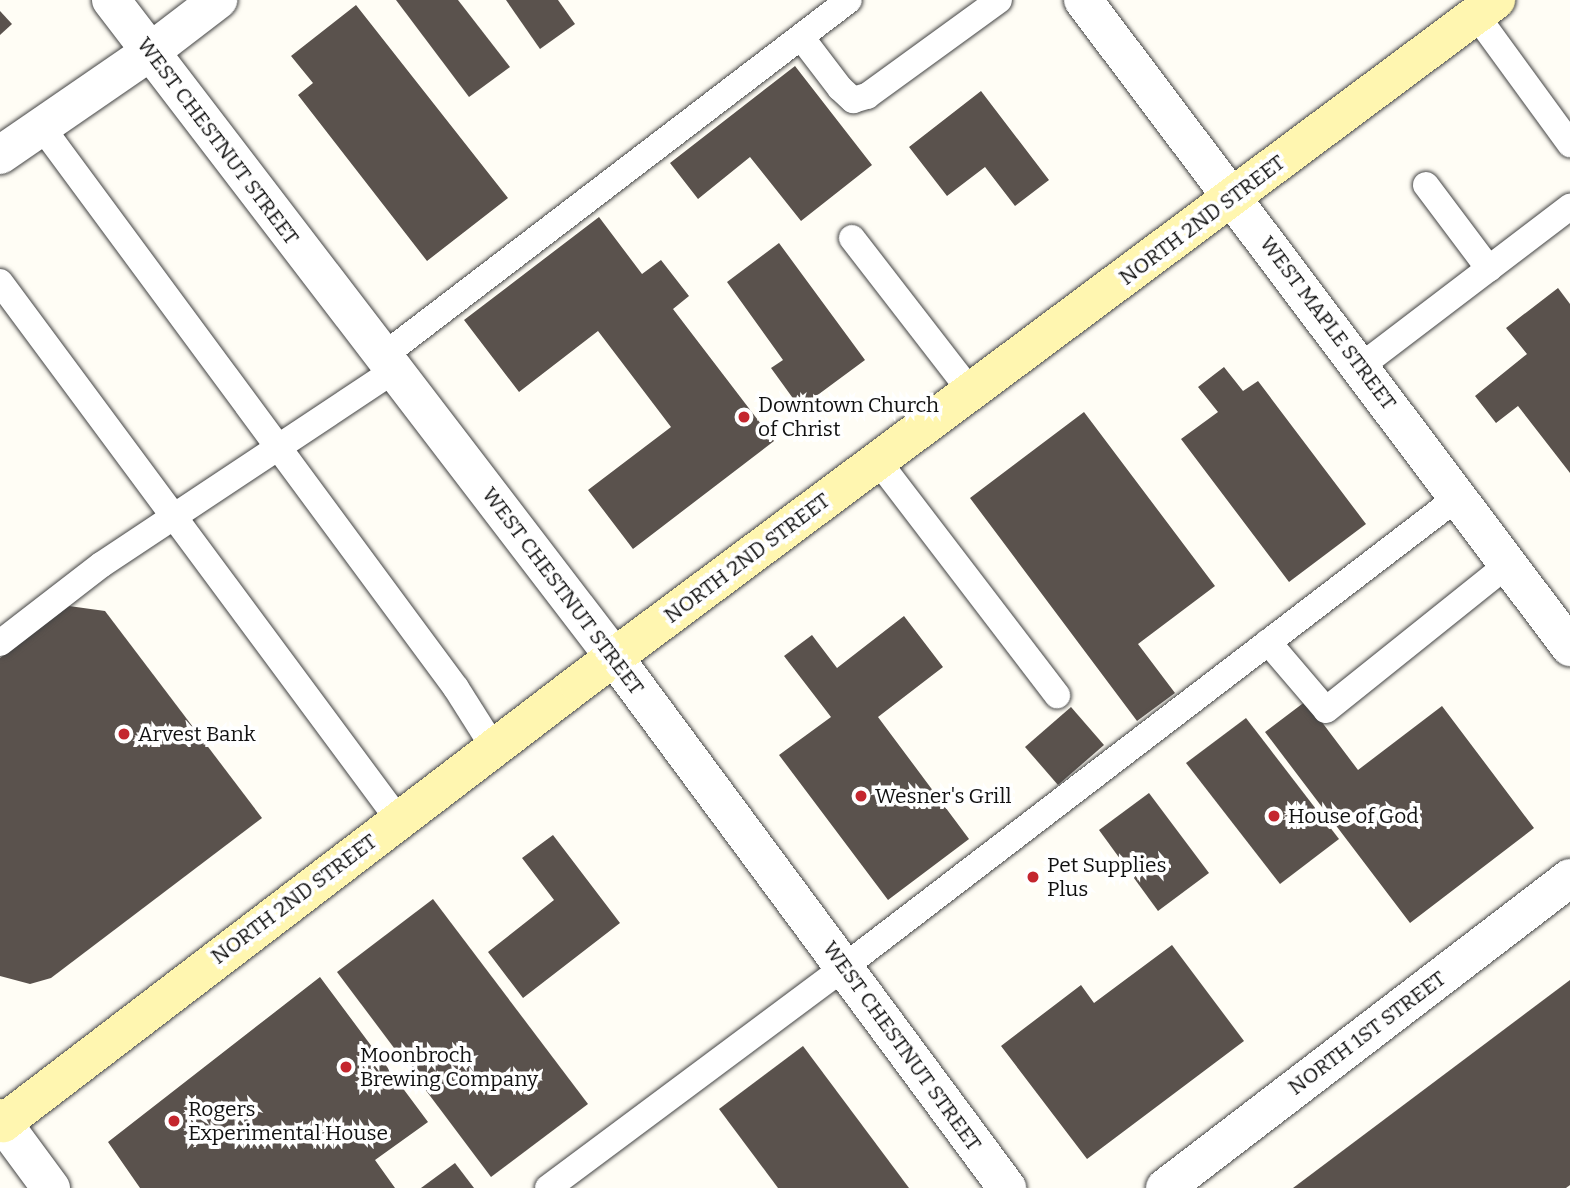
<!DOCTYPE html>
<style>
body{margin:0}
#map{position:relative;width:1570px;height:1188px;overflow:hidden;background:#fffdf5;font-family:Bitter,serif}
div>[style]{position:absolute}
.building>*{inset:0;background:#5a524d}
.roads{filter:drop-shadow(0 0 2px #444) drop-shadow(0 0 2px #444)}
.service>*{height:26px;margin:-13px;padding:0 13px;transform-origin:13px;border-radius:13px;background:#fff}
.minor>*{height:38px;margin:-19px;padding:0 19px;transform-origin:19px;border-radius:19px;background:#fff}
.tertiary>*{height:38px;margin:-19px;padding:0 19px;transform-origin:19px;border-radius:19px;background:#fff}
.secondary>*{height:38px;margin:-19px;padding:0 19px;transform-origin:19px;border-radius:19px;background:#fff6b0}
.dots>*{width:19px;height:19px;translate:-50% -50%;box-sizing:border-box;border:4px solid #fff;border-radius:50%}
span{translate:-50% -50%;white-space:nowrap;text-align:center;line-height:1.15;-webkit-text-stroke:7px #fff;paint-order:stroke}
.street-label{font-size:21px;color:#111}
.poi-label{font-size:21px;color:#111}
.left{translate:0 -50%;text-align:left}
</style>
<div id="map">
<div class="building">
<div style="clip-path:polygon(396px 0,458px 0,510px 67px,469px 97px)"></div>
<div style="clip-path:polygon(506px 0,558px 0,575px 24px,540px 49px)"></div>
<div style="clip-path:polygon(356px 5px,508px 198px,427px 261px,298px 95px,313px 83px,291px 56px)"></div>
<div style="clip-path:polygon(0 11px,12px 24px,0 35px)"></div>
<div style="clip-path:polygon(795px 66px,872px 165px,801px 221px,750px 157px,698px 199px,670px 163px)"></div>
<div style="clip-path:polygon(981px 91px,1049px 180px,1015px 206px,985px 167px,947px 196px,909px 147px)"></div>
<div style="clip-path:polygon(599px 217px,642px 274px,661px 260px,689px 296px,673px 309px,774px 441px,633px 549px,588px 490px,671px 427px,598px 331px,519px 392px,464px 320px)"></div>
<div style="clip-path:polygon(779px 243px,865px 360px,800px 408px,771px 368px,783px 360px,727px 282px)"></div>
<div style="clip-path:polygon(1558px 288px,1570px 304px,1570px 473px,1518px 406px,1496px 423px,1475px 396px,1527px 354px,1506px 328px)"></div>
<div style="clip-path:polygon(1224px 367px,1243px 391px,1258px 381px,1366px 524px,1289px 582px,1181px 439px,1218px 412px,1198px 387px)"></div>
<div style="clip-path:polygon(1084px 412px,1215px 586px,1138px 644px,1175px 693px,1137px 721px,970px 498px)"></div>
<div style="clip-path:polygon(69px 606px,105px 611px,262px 818px,51px 978px,30px 984px,0 976px,0 658px)"></div>
<div style="clip-path:polygon(904px 616px,943px 667px,878px 717px,969px 839px,888px 900px,779px 755px,831px 717px,784px 656px,812px 635px,837px 668px)"></div>
<div style="clip-path:polygon(1306px 701px,1358px 770px,1442px 706px,1534px 828px,1410px 923px,1265px 732px)"></div>
<div style="clip-path:polygon(1071px 707px,1104px 745px,1058px 785px,1025px 747px)"></div>
<div style="clip-path:polygon(1246px 718px,1339px 839px,1280px 884px,1186px 763px)"></div>
<div style="clip-path:polygon(1149px 793px,1209px 873px,1158px 911px,1099px 830px)"></div>
<div style="clip-path:polygon(553px 835px,620px 923px,523px 998px,488px 952px,554px 900px,522px 858px)"></div>
<div style="clip-path:polygon(433px 899px,588px 1104px,491px 1177px,337px 972px)"></div>
<div style="clip-path:polygon(1172px 945px,1244px 1041px,1087px 1159px,1001px 1046px,1081px 985px,1094px 1003px)"></div>
<div style="clip-path:polygon(320px 977px,428px 1122px,375px 1160px,395px 1188px,140px 1188px,108px 1142px)"></div>
<div style="clip-path:polygon(1570px 980px,1570px 1185px,1566px 1188px,1293px 1188px)"></div>
<div style="clip-path:polygon(803px 1046px,909px 1188px,778px 1188px,719px 1109px)"></div>
<div style="clip-path:polygon(455px 1163px,474px 1188px,421px 1188px)"></div>
</div>
<div class="roads">
<div class="service">
<div style="left:1476px;top:15px;width:160px;rotate:53.9deg"></div>
<div style="left:801px;top:37px;width:64px;rotate:52.6deg"></div>
<div style="left:840px;top:88px;width:18px;rotate:43deg"></div>
<div style="left:853px;top:100px;width:15px;rotate:-16deg"></div>
<div style="left:867px;top:96px;width:163px;rotate:-36deg"></div>
<div style="left:41px;top:126px;width:699px;rotate:53.56deg"></div>
<div style="left:456px;top:688px;width:71px;rotate:57.7deg"></div>
<div style="left:1426px;top:185px;width:105px;rotate:53.1deg"></div>
<div style="left:852px;top:238px;width:195px;rotate:52.3deg"></div>
<div style="left:0;top:282px;width:668px;rotate:53.46deg"></div>
<div style="left:383px;top:356px;width:586px;rotate:-37.38deg"></div>
<div style="left:1361px;top:366px;width:263px;rotate:-37.3deg"></div>
<div style="left:878px;top:461px;width:295px;rotate:52.6deg"></div>
<div style="left:1268px;top:642px;width:89px;rotate:49.5deg"></div>
<div style="left:1326px;top:710px;width:233px;rotate:-38.7deg"></div>
<div style="left:0;top:643px;width:128px;rotate:-37.7deg"></div>
<div style="left:101px;top:565px;width:352px;rotate:-33.6deg"></div>
<div style="left:548px;top:1188px;width:369px;rotate:-36.7deg"></div>
<div style="left:844px;top:967px;width:773px;rotate:-37.43deg"></div>
</div>
<div class="minor">
<div style="left:111px;top:0;width:827px;rotate:52.56deg"></div>
<div style="left:614px;top:657px;width:661px;rotate:53.49deg"></div>
<div style="left:1083px;top:0;width:810px;rotate:53.03deg"></div>
<div style="left:0;top:155px;width:182px;rotate:-34.5deg"></div>
<div style="left:150px;top:52px;width:86px;rotate:-37.4deg"></div>
<div style="left:1165px;top:1188px;width:510px;rotate:-37.43deg"></div>
</div>
<div class="tertiary">
<div style="left:3px;top:1123px;width:81px;rotate:53.6deg"></div>
</div>
<div class="secondary">
<div style="left:0;top:1118px;width:6px;rotate:59deg"></div>
<div style="left:3px;top:1123px;width:723px;rotate:-37.36deg"></div>
<div style="left:578px;top:684px;width:1145px;rotate:-36.69deg"></div>
</div>
</div>
<div class="dots">
<div style="left:744px;top:417px;background:#c4262e"></div>
<div style="left:124px;top:734px;background:#c4262e"></div>
<div style="left:861px;top:796px;background:#c4262e"></div>
<div style="left:1274px;top:816px;background:#c4262e"></div>
<div style="left:1033px;top:877px;background:#c4262e"></div>
<div style="left:346px;top:1067px;background:#c4262e"></div>
<div style="left:174px;top:1121px;background:#c4262e"></div>
</div>
<div class="street-label">
<span style="left:218px;top:141px;rotate:53deg">WEST CHESTNUT STREET</span>
<span style="left:1202px;top:220px;rotate:-37deg">NORTH 2ND STREET</span>
<span style="left:1328px;top:323px;rotate:53deg">WEST MAPLE STREET</span>
<span style="left:747px;top:558px;rotate:-37deg">NORTH 2ND STREET</span>
<span style="left:563px;top:591px;rotate:53deg">WEST CHESTNUT STREET</span>
<span style="left:294px;top:899px;rotate:-37deg">NORTH 2ND STREET</span>
<span style="left:1367px;top:1033px;rotate:-37deg">NORTH 1ST STREET</span>
<span style="left:902px;top:1046px;rotate:54deg">WEST CHESTNUT STREET</span>
</div>
<div class="poi-label">
<span class="left" style="left:758px;top:417px">Downtown Church<br>of Christ</span>
<span class="left" style="left:138px;top:734px">Arvest Bank</span>
<span class="left" style="left:875px;top:796px">Wesner's Grill</span>
<span class="left" style="left:1288px;top:816px">House of God</span>
<span class="left" style="left:1047px;top:877px">Pet Supplies<br>Plus</span>
<span class="left" style="left:360px;top:1067px">Moonbroch<br>Brewing Company</span>
<span class="left" style="left:188px;top:1121px">Rogers<br>Experimental House</span>
</div>
</div>
